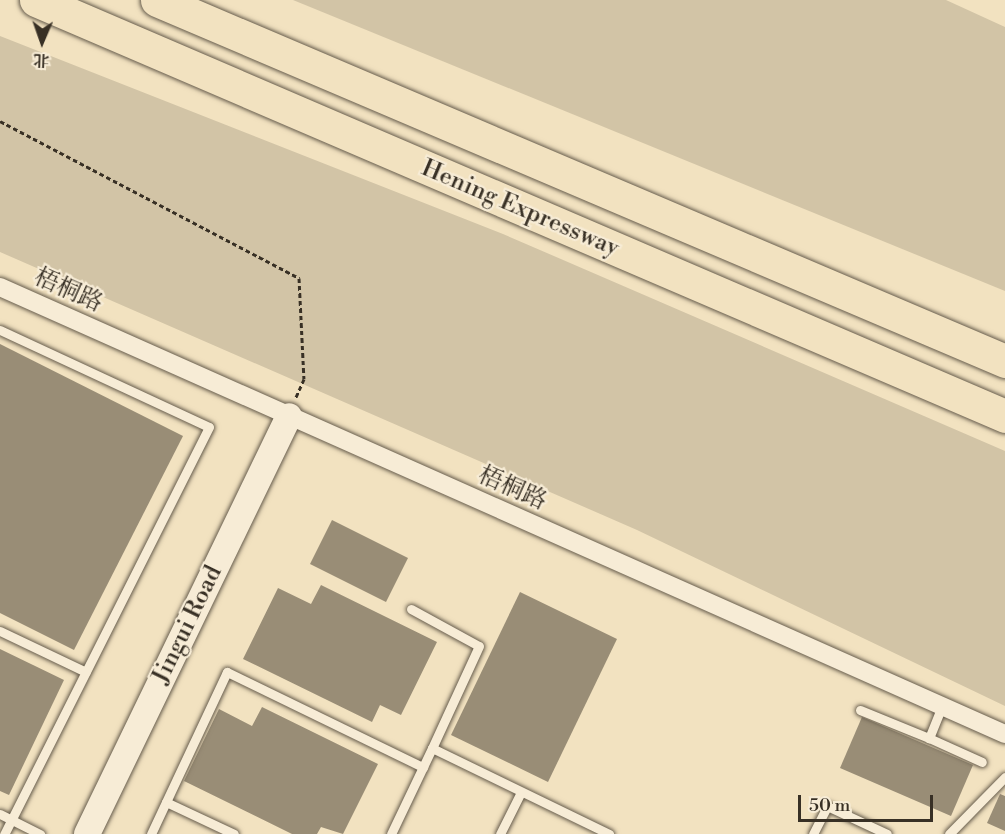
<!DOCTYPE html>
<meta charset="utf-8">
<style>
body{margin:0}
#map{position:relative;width:1005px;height:834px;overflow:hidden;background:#f2e2c0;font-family:"Libre Bodoni","Noto Serif SC",serif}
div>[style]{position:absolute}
.green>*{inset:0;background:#d2c4a6}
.building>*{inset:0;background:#998d76}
.path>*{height:3px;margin-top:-1.5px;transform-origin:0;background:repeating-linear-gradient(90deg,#383025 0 4.5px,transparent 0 7.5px)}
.roads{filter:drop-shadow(0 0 2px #665c4c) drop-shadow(0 0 2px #665c4c)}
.lane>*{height:9px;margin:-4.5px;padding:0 4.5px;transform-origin:4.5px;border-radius:4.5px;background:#f7ecd6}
.street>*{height:18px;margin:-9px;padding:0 9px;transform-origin:9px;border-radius:9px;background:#f7ecd6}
.secondary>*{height:26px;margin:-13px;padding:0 13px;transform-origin:13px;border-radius:13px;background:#f7ecd6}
.highway>*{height:33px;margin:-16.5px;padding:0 16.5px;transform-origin:16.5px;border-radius:16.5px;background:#f2e2c0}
span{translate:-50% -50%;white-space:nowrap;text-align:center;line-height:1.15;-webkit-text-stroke:4.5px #f7ecd6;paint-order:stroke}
.street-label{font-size:24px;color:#383025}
.north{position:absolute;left:12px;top:12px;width:60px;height:60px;-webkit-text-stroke:4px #f7ecd6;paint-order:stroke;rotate:182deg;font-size:16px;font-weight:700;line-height:24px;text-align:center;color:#383025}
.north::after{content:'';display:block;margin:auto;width:21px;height:27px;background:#383025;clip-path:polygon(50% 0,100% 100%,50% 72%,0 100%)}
.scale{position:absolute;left:798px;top:795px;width:135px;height:27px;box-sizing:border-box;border:3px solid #383025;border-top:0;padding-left:8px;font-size:18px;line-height:21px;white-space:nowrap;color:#383025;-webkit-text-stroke:4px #f7ecd6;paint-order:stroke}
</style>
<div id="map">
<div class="green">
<div style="clip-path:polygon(293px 0,946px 0,1005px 27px,1005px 291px)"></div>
<div style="clip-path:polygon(0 36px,503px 234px,1005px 451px,1005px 706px,637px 530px,0 252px)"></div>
</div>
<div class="building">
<div style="clip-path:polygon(0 344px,183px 436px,74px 650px,0 613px)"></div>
<div style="clip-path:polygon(332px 520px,408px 558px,386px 602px,310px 564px)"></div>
<div style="clip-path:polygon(321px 585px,437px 642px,401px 715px,380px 705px,372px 722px,243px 659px,278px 588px,311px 604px)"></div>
<div style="clip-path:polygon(520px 592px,617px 639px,548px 782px,451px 735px)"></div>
<div style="clip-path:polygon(0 649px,64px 680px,9px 795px,0 791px)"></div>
<div style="clip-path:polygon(262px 707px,378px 764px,343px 834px,321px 827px,317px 834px,292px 834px,184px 781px,219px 709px,252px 726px)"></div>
<div style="clip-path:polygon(862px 717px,973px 765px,951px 816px,840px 768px)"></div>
<div style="clip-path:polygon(1000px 794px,1005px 796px,1005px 831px,987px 823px)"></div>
</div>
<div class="path">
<div style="left:0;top:121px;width:338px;rotate:27.7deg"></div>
<div style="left:299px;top:278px;width:101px;rotate:87.2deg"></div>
<div style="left:304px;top:379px;width:20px;rotate:114deg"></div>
</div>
<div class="roads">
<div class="lane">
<div style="left:0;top:330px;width:230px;rotate:24.9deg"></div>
<div style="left:209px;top:427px;width:456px;rotate:116.7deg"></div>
<div style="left:411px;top:609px;width:77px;rotate:28.6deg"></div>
<div style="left:479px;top:646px;width:112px;rotate:114.7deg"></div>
<div style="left:0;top:631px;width:95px;rotate:25.5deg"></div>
<div style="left:942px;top:706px;width:35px;rotate:112deg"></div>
<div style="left:929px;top:738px;width:58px;rotate:24.4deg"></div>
<div style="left:860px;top:710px;width:74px;rotate:22.1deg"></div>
<div style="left:166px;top:802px;width:75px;rotate:25.2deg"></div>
<div style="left:0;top:814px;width:45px;rotate:26.6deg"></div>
<div style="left:151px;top:834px;width:179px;rotate:-64.9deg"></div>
<div style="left:227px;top:672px;width:218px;rotate:25.9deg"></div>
<div style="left:391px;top:834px;width:95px;rotate:-64.5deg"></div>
<div style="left:432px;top:748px;width:197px;rotate:25.9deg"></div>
<div style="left:500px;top:834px;width:47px;rotate:-63.4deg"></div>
<div style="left:813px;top:834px;width:31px;rotate:-63deg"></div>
<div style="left:827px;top:806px;width:66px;rotate:25deg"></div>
<div style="left:949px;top:834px;width:80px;rotate:-45.5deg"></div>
</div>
<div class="street">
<div style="left:0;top:287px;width:1100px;rotate:23.98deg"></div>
</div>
<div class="secondary">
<div style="left:87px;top:834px;width:464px;rotate:-64.2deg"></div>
</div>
<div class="highway">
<div style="left:36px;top:0;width:1055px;rotate:23.23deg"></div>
<div style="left:157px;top:0;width:922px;rotate:23.06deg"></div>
</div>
</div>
<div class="street-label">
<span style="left:520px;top:209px;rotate:23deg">Hening Expressway</span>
<span style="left:68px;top:291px;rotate:24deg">梧桐路</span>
<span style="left:512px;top:489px;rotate:24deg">梧桐路</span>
<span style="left:188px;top:625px;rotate:-64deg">Jingui Road</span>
</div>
<div class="north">北</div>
<div class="scale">50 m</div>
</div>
